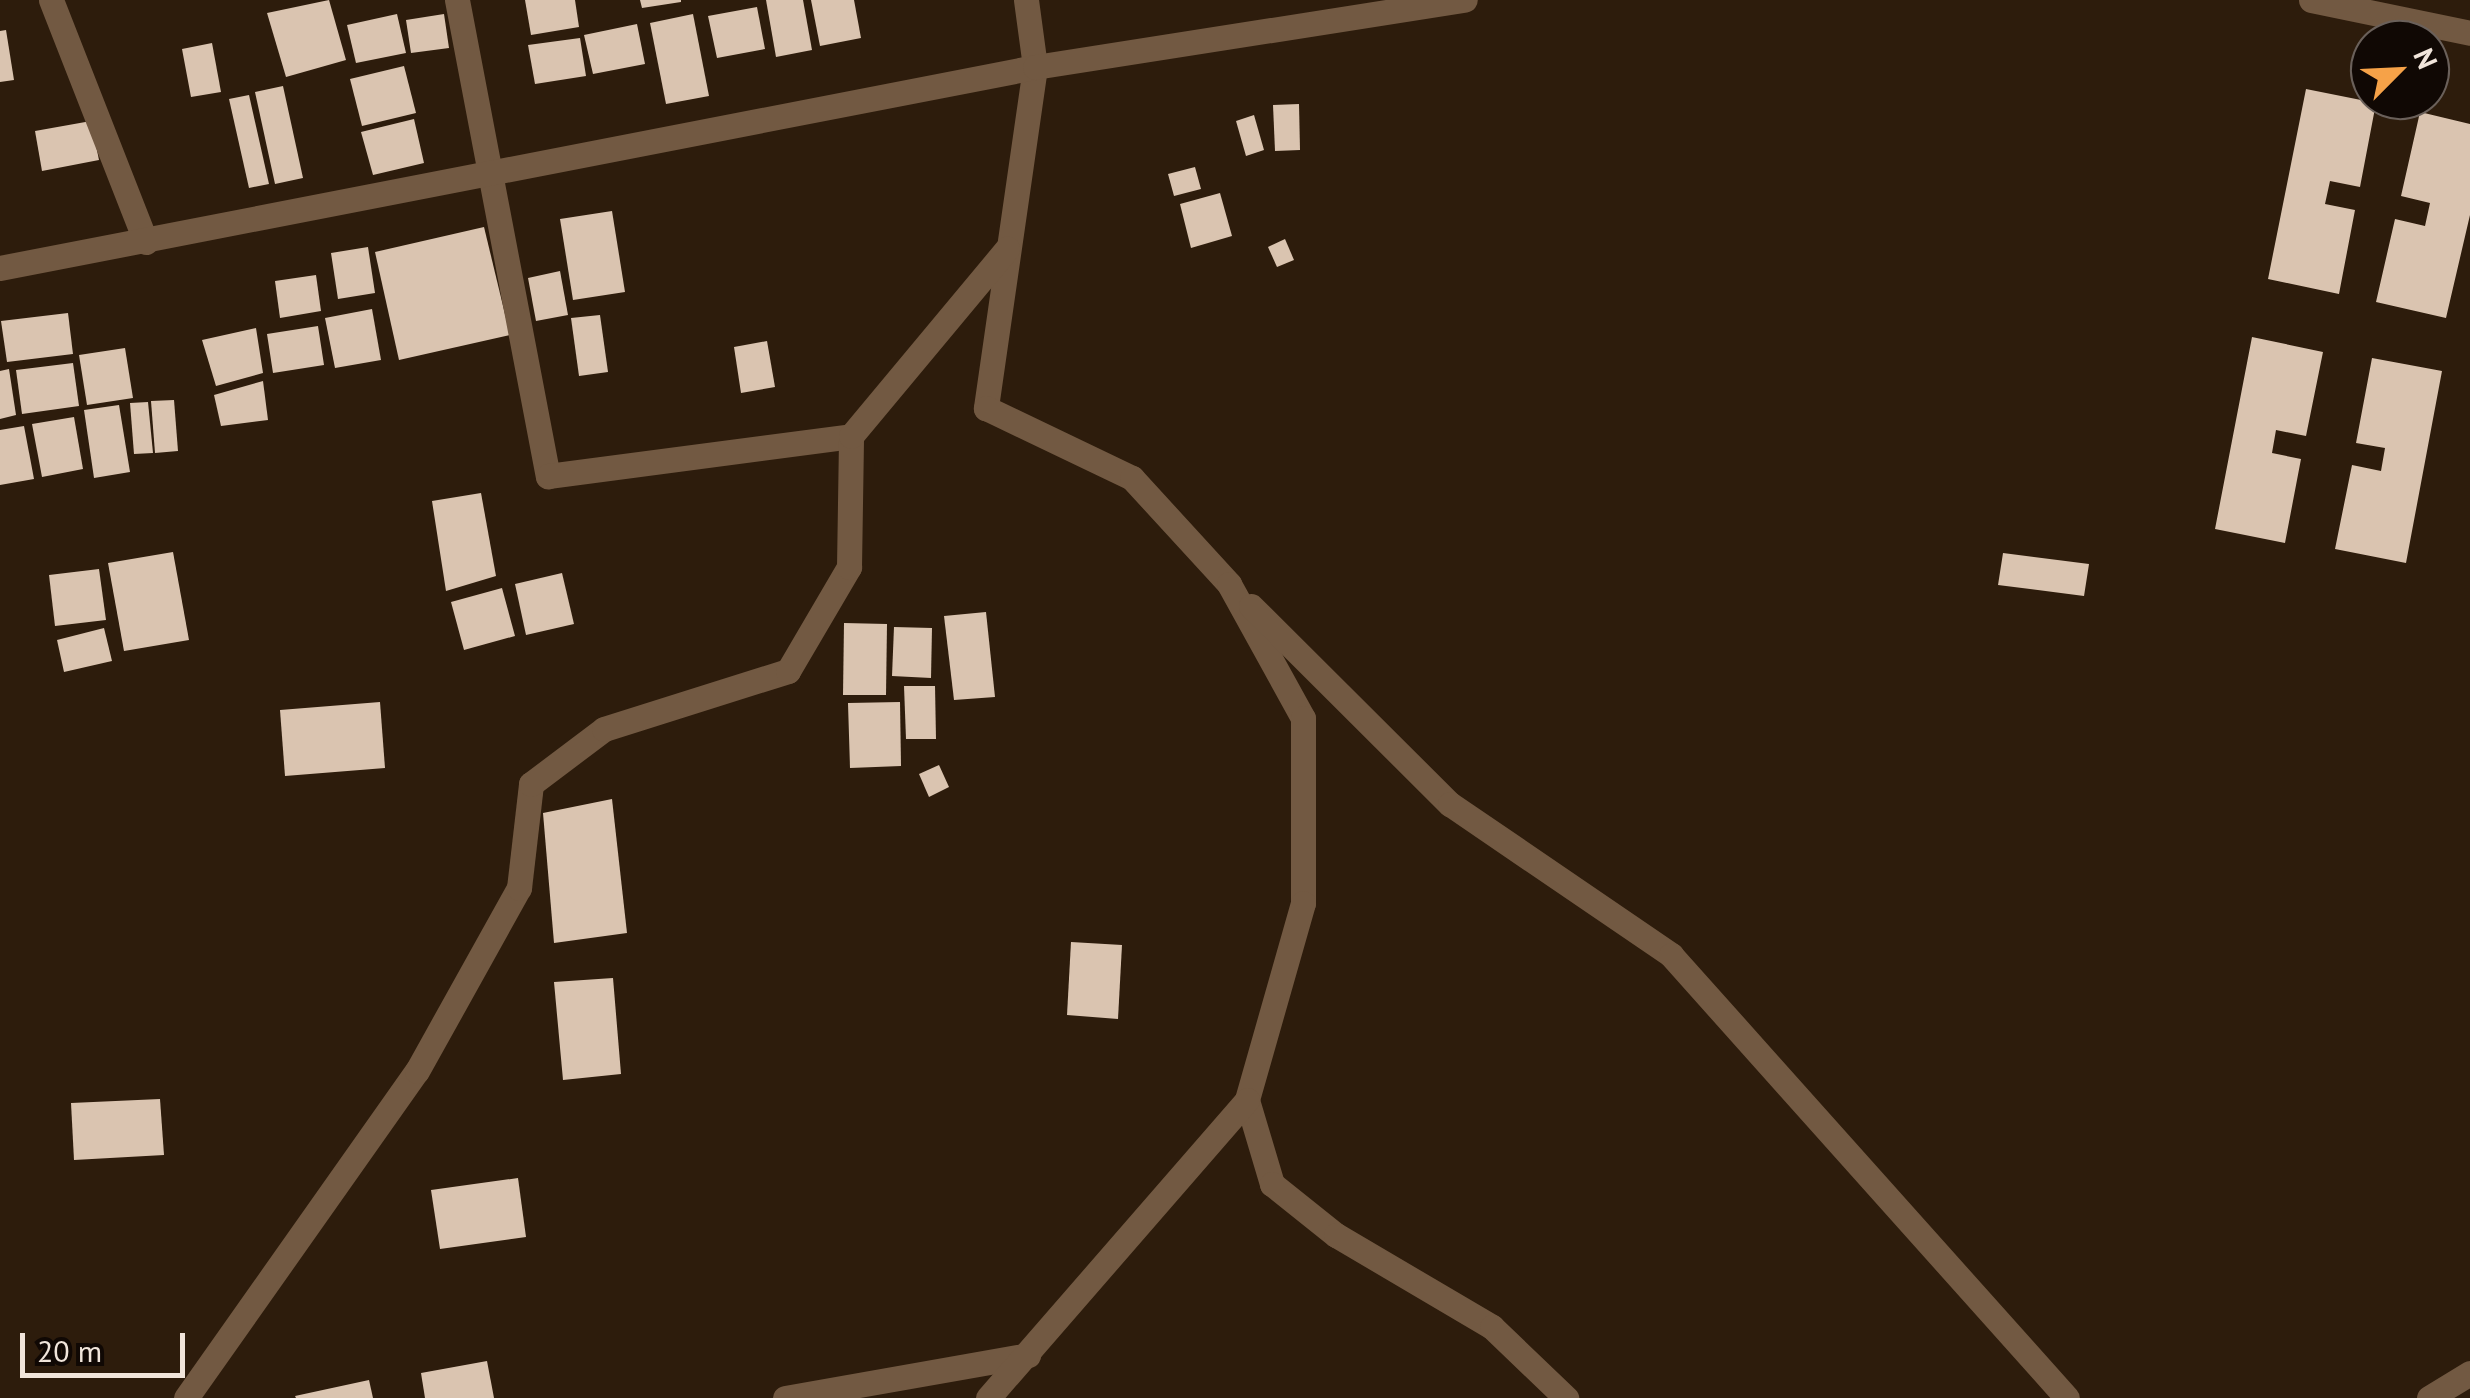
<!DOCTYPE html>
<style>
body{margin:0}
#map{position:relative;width:2470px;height:1398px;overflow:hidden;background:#2d1c0c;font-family:"PT Sans",sans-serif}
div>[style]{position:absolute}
.building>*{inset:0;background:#dac4b0}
.minor>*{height:25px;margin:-12.5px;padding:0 12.5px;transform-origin:12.5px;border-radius:12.5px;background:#725942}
span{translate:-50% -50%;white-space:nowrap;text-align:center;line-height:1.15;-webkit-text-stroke:10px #100804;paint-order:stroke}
.north{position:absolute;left:2350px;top:20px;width:100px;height:100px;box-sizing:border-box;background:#100804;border:2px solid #6a605a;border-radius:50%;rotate:66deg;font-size:28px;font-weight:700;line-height:40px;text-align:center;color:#f1e5db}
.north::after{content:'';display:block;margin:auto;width:35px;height:45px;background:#f6a248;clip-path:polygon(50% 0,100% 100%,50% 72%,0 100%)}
.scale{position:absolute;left:20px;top:1333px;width:165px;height:45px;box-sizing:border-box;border:5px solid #f1e5db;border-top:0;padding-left:12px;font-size:30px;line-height:35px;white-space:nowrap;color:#f1e5db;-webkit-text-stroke:8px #100804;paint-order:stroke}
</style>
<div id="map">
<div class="building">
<div style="clip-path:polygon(329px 0,346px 60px,286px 77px,267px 13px)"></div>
<div style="clip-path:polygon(525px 0,575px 0,579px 27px,531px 35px)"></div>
<div style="clip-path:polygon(640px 0,681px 0,681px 2px,642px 8px)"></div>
<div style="clip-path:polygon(766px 0,803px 0,812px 50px,776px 57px)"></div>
<div style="clip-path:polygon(811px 0,854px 0,861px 38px,820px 46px)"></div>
<div style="clip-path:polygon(757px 7px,765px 49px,717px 58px,708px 16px)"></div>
<div style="clip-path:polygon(397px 14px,406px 53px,356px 63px,347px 25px)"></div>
<div style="clip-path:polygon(444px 14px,449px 48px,411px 53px,406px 20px)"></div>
<div style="clip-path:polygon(693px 14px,709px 96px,666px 104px,650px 23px)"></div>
<div style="clip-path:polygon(637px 24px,645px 64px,593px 74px,584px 35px)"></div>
<div style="clip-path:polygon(6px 30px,14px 80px,0 82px,0 31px)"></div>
<div style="clip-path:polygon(580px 38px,586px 76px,535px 84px,528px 45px)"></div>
<div style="clip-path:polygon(212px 43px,221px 92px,191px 97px,182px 49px)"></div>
<div style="clip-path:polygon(404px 66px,416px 113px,362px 126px,350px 79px)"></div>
<div style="clip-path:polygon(283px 86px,303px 178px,275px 184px,255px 92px)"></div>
<div style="clip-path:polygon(2306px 89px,2376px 103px,2360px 187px,2330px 181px,2325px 204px,2355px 210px,2339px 294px,2268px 279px)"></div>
<div style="clip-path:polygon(249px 95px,269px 184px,249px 188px,229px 99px)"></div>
<div style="clip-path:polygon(1299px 104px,1300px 150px,1275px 151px,1273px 105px)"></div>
<div style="clip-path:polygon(2420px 112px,2470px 124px,2470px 215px,2446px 318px,2376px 302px,2395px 219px,2425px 226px,2430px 203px,2401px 196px)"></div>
<div style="clip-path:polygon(1254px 115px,1264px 150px,1246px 156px,1236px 121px)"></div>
<div style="clip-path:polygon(414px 119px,424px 163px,373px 175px,361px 132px)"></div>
<div style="clip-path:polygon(91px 121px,99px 160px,42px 171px,35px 131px)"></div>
<div style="clip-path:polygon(1195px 167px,1201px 189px,1174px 196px,1168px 174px)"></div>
<div style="clip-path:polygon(1220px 193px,1232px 236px,1191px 248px,1180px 204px)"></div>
<div style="clip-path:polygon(612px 211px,625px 292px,573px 300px,560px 219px)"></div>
<div style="clip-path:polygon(484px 227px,510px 335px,399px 360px,375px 252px)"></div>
<div style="clip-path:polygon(1285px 239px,1294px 260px,1277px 267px,1268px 247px)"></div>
<div style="clip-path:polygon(368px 247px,375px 293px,338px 299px,331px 253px)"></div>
<div style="clip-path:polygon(560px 271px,568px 315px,536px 321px,528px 278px)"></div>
<div style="clip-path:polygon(316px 275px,321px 311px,280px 318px,275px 281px)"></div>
<div style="clip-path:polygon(372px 309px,381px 360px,335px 368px,325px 318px)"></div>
<div style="clip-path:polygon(68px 313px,73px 354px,7px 362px,1px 321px)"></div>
<div style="clip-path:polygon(600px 315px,608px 372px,579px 376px,571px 318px)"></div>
<div style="clip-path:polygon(318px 326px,324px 365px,273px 373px,267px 334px)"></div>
<div style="clip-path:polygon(256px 328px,263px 373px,216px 386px,202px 340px)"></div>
<div style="clip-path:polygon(2252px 337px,2323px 352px,2306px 436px,2276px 430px,2272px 453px,2301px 459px,2285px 543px,2215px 529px)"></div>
<div style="clip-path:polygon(767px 341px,775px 387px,741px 393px,734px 347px)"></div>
<div style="clip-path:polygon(125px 348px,133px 398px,87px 405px,79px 355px)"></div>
<div style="clip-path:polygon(2372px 358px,2442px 371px,2406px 563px,2335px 549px,2352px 465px,2381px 471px,2385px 448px,2356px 443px)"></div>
<div style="clip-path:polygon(73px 363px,79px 406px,22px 414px,16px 370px)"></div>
<div style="clip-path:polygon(9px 369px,16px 415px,0 419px,0 371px)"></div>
<div style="clip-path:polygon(263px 381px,268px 420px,221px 426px,214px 395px)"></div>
<div style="clip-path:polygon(174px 400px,178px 451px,155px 453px,151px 401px)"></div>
<div style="clip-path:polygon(148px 402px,153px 453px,134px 454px,130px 403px)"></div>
<div style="clip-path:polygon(119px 405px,130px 472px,94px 478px,84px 410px)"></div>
<div style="clip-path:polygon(74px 417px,83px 469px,42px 477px,32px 424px)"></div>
<div style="clip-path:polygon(24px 426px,34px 479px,0 485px,0 430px)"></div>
<div style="clip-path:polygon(481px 493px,496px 576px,446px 591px,432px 501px)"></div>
<div style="clip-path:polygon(173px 552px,189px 640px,124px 651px,108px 563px)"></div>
<div style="clip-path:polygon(2003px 553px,2089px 564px,2084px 596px,1998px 585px)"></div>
<div style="clip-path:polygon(99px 569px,106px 620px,55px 626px,49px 575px)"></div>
<div style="clip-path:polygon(562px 573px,574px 624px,526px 635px,515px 584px)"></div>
<div style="clip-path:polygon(502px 588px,515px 636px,464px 650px,451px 602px)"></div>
<div style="clip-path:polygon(986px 612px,995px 697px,954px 700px,944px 616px)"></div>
<div style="clip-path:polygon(844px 623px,887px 624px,886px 695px,843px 695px)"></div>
<div style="clip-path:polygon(894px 627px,932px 628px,931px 678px,892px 676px)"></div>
<div style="clip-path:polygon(104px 628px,112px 661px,64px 672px,57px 640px)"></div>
<div style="clip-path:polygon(904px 686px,935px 686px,936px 739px,906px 739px)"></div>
<div style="clip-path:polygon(380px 702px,385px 768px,285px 776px,280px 710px)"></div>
<div style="clip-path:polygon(900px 702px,901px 766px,850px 768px,848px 703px)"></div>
<div style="clip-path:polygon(939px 765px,949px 787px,929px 797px,919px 774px)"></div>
<div style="clip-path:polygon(612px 799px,627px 933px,554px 943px,543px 813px)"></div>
<div style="clip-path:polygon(1071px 942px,1122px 945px,1118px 1019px,1067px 1015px)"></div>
<div style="clip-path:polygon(613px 978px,621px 1074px,563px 1080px,554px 982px)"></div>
<div style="clip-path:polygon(160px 1099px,164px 1155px,74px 1160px,71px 1103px)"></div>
<div style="clip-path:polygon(518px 1178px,526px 1237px,440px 1249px,431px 1190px)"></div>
<div style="clip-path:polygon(487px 1361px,494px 1398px,425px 1398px,421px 1373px)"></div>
<div style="clip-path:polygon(369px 1380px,373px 1398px,296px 1398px,295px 1396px)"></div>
</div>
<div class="minor">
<div style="left:51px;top:0;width:260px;rotate:68.6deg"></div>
<div style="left:457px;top:0;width:485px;rotate:79.2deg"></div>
<div style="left:548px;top:476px;width:306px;rotate:-7.5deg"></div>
<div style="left:1026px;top:0;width:68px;rotate:82.3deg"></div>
<div style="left:1035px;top:67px;width:345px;rotate:98.2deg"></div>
<div style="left:986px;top:408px;width:162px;rotate:25.6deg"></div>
<div style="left:1132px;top:478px;width:144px;rotate:47.5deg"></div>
<div style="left:1229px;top:584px;width:153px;rotate:61.1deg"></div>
<div style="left:1303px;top:718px;width:185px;rotate:90deg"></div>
<div style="left:1303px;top:903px;width:205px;rotate:105.9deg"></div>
<div style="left:1247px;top:1100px;width:88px;rotate:73.4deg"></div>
<div style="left:1272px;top:1184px;width:82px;rotate:38.6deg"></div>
<div style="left:1336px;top:1235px;width:181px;rotate:30.5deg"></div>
<div style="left:1492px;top:1327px;width:103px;rotate:43.8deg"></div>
<div style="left:2311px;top:0;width:162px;rotate:11.7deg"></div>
<div style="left:0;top:268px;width:1054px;rotate:-10.99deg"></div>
<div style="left:1035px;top:67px;width:435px;rotate:-8.9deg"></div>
<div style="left:1251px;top:606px;width:281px;rotate:44.9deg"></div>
<div style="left:1450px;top:804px;width:268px;rotate:34.3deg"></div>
<div style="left:1671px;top:955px;width:594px;rotate:48.21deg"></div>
<div style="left:186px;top:1398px;width:400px;rotate:-54.8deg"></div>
<div style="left:417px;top:1071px;width:210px;rotate:-60.9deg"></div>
<div style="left:519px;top:888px;width:105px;rotate:-83.4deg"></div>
<div style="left:531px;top:784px;width:91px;rotate:-37deg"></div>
<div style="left:604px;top:729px;width:193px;rotate:-17.5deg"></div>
<div style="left:788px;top:671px;width:121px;rotate:-59.6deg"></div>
<div style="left:849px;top:567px;width:131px;rotate:-89.1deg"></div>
<div style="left:851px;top:436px;width:244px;rotate:-50.2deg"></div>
<div style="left:785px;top:1398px;width:247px;rotate:-10deg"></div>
<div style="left:988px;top:1398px;width:395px;rotate:-49deg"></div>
<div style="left:2429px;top:1398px;width:48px;rotate:-31.4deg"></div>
</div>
<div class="north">N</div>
<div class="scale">20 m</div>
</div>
